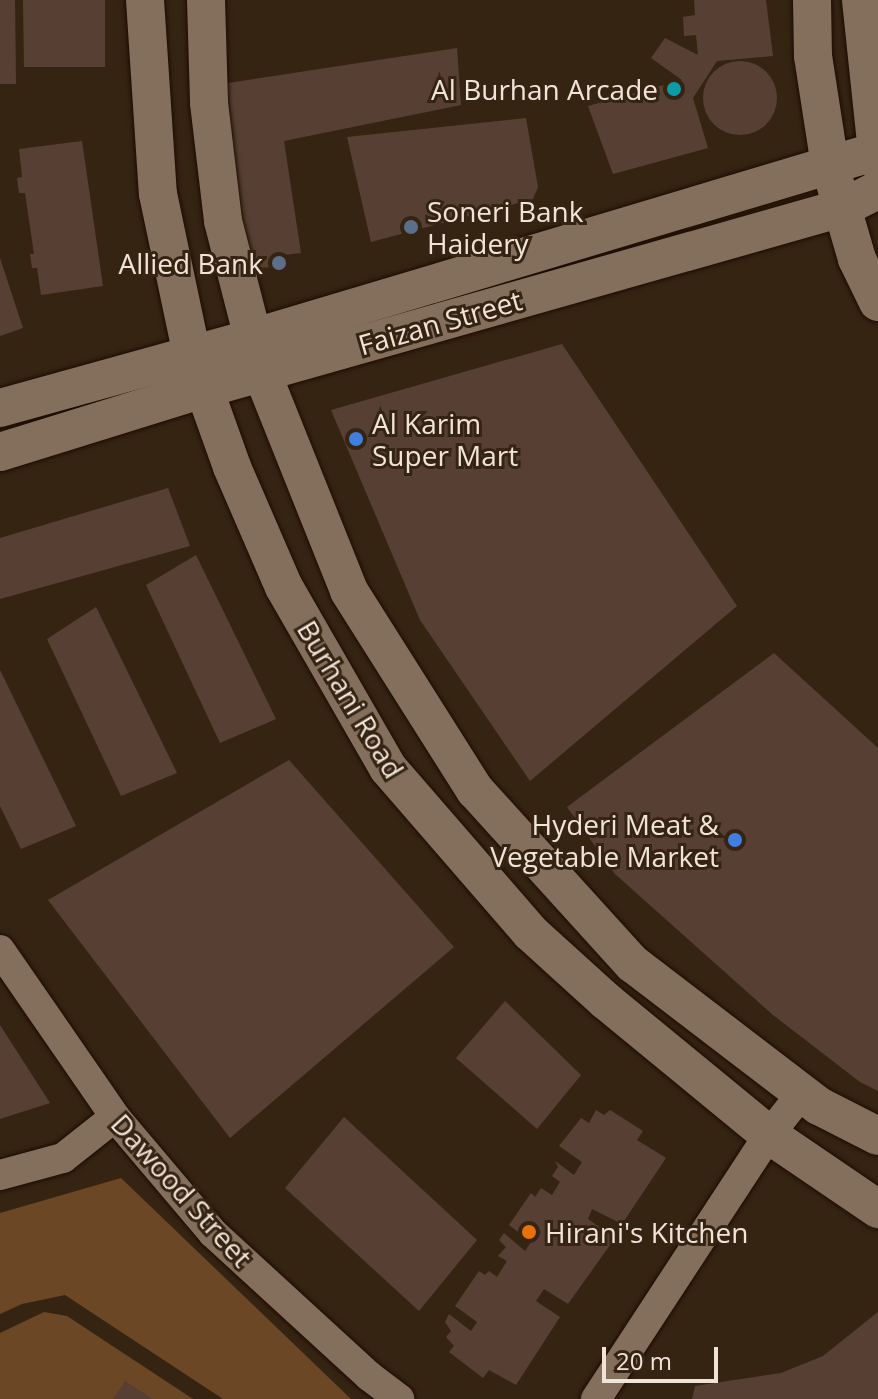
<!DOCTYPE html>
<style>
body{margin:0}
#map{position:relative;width:878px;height:1399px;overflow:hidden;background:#362413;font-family:"Open Sans",sans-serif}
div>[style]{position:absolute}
.green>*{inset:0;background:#6c4725}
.building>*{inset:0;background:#574033}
.round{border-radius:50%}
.roads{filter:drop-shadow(0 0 2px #1d0c00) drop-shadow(0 0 2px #1d0c00)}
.minor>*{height:30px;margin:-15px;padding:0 15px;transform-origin:15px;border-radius:15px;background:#846f5c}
.tertiary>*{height:38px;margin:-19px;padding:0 19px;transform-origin:19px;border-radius:19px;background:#846f5c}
.dots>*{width:22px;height:22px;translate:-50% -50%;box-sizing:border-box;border:4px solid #362413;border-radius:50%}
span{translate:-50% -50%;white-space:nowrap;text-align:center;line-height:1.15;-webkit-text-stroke:6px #362413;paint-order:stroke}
.poi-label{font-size:28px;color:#f0e4d9}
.right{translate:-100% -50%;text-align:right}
.left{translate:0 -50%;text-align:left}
.street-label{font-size:28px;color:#f0e4d9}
.scale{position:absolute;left:602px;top:1347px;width:116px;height:36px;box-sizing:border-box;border:4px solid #f0e4d9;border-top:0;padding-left:10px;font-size:24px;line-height:28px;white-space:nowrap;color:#f0e4d9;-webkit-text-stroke:6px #362413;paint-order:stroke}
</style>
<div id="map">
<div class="green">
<div style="clip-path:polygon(121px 1178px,351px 1399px,223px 1399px,65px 1295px,22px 1304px,0 1314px,0 1213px)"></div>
<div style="clip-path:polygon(44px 1312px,67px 1316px,193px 1399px,0 1399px,0 1333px)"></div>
</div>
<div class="building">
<div style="clip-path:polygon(0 0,15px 0,16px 84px,0 84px)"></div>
<div style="clip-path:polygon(23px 0,105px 0,105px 67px,24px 67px)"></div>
<div style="clip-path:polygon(694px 0,766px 0,773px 56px,717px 61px,693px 98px,708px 148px,613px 174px,588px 106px,682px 80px,651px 58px,665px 38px,698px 55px,696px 35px,684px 36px,683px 17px,695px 15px)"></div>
<div style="clip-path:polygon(457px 48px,461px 105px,284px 141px,301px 253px,283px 255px,285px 267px,242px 268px,215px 85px)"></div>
<div class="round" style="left:703px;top:61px;width:74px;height:74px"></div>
<div style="clip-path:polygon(526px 118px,538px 187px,533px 199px,371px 242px,347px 137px)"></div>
<div style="clip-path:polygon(82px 141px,103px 286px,41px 295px,37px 268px,32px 268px,30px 254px,34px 254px,25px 193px,19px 193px,17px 178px,22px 177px,19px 149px)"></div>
<div style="clip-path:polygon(0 258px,23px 328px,0 336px)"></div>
<div style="clip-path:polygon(562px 344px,737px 606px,530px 781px,420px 620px,331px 410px)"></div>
<div style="clip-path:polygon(168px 488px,190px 546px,0 599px,0 538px)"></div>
<div style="clip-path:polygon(196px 555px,276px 719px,220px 743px,146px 585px)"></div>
<div style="clip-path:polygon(96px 607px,177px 773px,121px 796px,47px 639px)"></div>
<div style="clip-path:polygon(774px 653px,878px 748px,878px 1091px,860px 1082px,773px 1015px,615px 874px,567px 807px)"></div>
<div style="clip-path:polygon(0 670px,76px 826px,21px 849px,0 806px)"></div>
<div style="clip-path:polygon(289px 760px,454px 947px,230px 1138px,48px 900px)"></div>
<div style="clip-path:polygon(505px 1001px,581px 1075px,537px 1129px,456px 1058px)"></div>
<div style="clip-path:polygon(0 1025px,50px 1103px,0 1119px)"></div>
<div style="clip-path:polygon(596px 1110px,604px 1115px,610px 1110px,643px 1131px,637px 1140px,666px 1158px,622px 1224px,592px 1209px,588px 1219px,615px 1238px,568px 1304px,544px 1289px,536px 1301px,560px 1317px,516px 1385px,489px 1370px,483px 1378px,449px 1352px,454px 1346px,446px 1337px,451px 1331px,445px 1322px,449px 1314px,471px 1331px,477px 1322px,455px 1306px,479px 1271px,485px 1275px,489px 1271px,497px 1277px,507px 1261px,498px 1256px,506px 1247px,499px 1240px,504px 1233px,525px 1251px,531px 1242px,509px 1225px,531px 1193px,535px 1197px,541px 1188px,552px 1195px,560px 1182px,552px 1176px,558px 1167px,555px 1161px,574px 1175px,582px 1162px,559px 1146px,581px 1118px,589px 1123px)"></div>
<div style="clip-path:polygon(344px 1117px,477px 1240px,419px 1311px,285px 1188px)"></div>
<div style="clip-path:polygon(878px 1312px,878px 1399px,692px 1399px,695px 1386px,781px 1373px,823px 1356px)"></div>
<div style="clip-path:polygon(125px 1381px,153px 1399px,113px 1399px)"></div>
</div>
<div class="roads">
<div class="minor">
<div style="left:0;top:950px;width:203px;rotate:55.4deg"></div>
<div style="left:115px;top:1117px;width:152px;rotate:49.8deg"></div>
<div style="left:213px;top:1233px;width:212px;rotate:42.5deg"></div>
<div style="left:369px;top:1376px;width:38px;rotate:37deg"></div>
<div style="left:0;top:1175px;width:65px;rotate:-15.1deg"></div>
<div style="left:63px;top:1158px;width:66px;rotate:-38.3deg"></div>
<div style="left:596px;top:1399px;width:316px;rotate:-56.8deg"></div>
<div style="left:769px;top:1135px;width:53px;rotate:-51.8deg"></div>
</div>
<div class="tertiary">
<div style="left:145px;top:0;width:194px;rotate:86.2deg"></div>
<div style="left:158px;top:194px;width:165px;rotate:78.1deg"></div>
<div style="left:192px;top:355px;width:119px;rotate:70.3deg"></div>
<div style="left:232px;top:467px;width:131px;rotate:66.6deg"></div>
<div style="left:284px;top:587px;width:209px;rotate:60.1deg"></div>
<div style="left:388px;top:768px;width:218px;rotate:49.1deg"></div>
<div style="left:531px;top:933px;width:101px;rotate:42.2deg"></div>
<div style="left:606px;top:1001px;width:211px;rotate:39.4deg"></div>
<div style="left:769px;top:1135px;width:132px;rotate:34.2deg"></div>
<div style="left:206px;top:0;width:103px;rotate:88.3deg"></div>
<div style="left:209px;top:103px;width:119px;rotate:83.2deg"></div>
<div style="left:223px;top:221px;width:157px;rotate:75.6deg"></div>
<div style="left:262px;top:373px;width:235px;rotate:68.2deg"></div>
<div style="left:349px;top:591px;width:236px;rotate:57.7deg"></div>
<div style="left:475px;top:790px;width:235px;rotate:47.8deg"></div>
<div style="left:633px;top:964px;width:234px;rotate:37.4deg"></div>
<div style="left:819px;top:1106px;width:66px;rotate:27deg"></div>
<div style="left:812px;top:0;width:56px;rotate:89deg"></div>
<div style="left:813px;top:56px;width:111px;rotate:81.2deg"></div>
<div style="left:830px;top:166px;width:97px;rotate:73.8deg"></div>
<div style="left:857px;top:259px;width:48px;rotate:64deg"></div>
<div style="left:861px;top:0;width:163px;rotate:84deg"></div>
<div style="left:0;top:408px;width:262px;rotate:-15.5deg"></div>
<div style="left:252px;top:338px;width:649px;rotate:-16.65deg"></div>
<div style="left:0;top:452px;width:214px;rotate:-17.2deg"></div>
<div style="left:204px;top:389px;width:663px;rotate:-15.84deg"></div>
<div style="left:842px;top:208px;width:40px;rotate:-26.6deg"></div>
</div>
</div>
<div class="dots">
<div style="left:674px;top:89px;background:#0f9aa8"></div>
<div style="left:411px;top:227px;background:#5c6f8a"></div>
<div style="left:279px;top:263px;background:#5c6f8a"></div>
<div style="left:356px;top:439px;background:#3f7fe0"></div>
<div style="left:735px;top:840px;background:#3f7fe0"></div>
<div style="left:529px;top:1232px;background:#e8710a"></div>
</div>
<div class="poi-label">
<span class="right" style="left:658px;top:89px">Al Burhan Arcade</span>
<span class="left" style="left:427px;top:227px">Soneri Bank<br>Haidery</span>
<span class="right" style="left:263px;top:263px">Allied Bank</span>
<span class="left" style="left:372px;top:439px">Al Karim<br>Super Mart</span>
<span class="right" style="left:719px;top:840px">Hyderi Meat &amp;<br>Vegetable Market</span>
<span class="left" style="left:545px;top:1232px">Hirani's Kitchen</span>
</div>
<div class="street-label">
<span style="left:440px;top:322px;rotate:-16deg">Faizan Street</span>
<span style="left:351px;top:699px;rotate:59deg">Burhani Road</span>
<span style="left:182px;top:1190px;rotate:48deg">Dawood Street</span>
</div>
<div class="scale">20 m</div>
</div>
